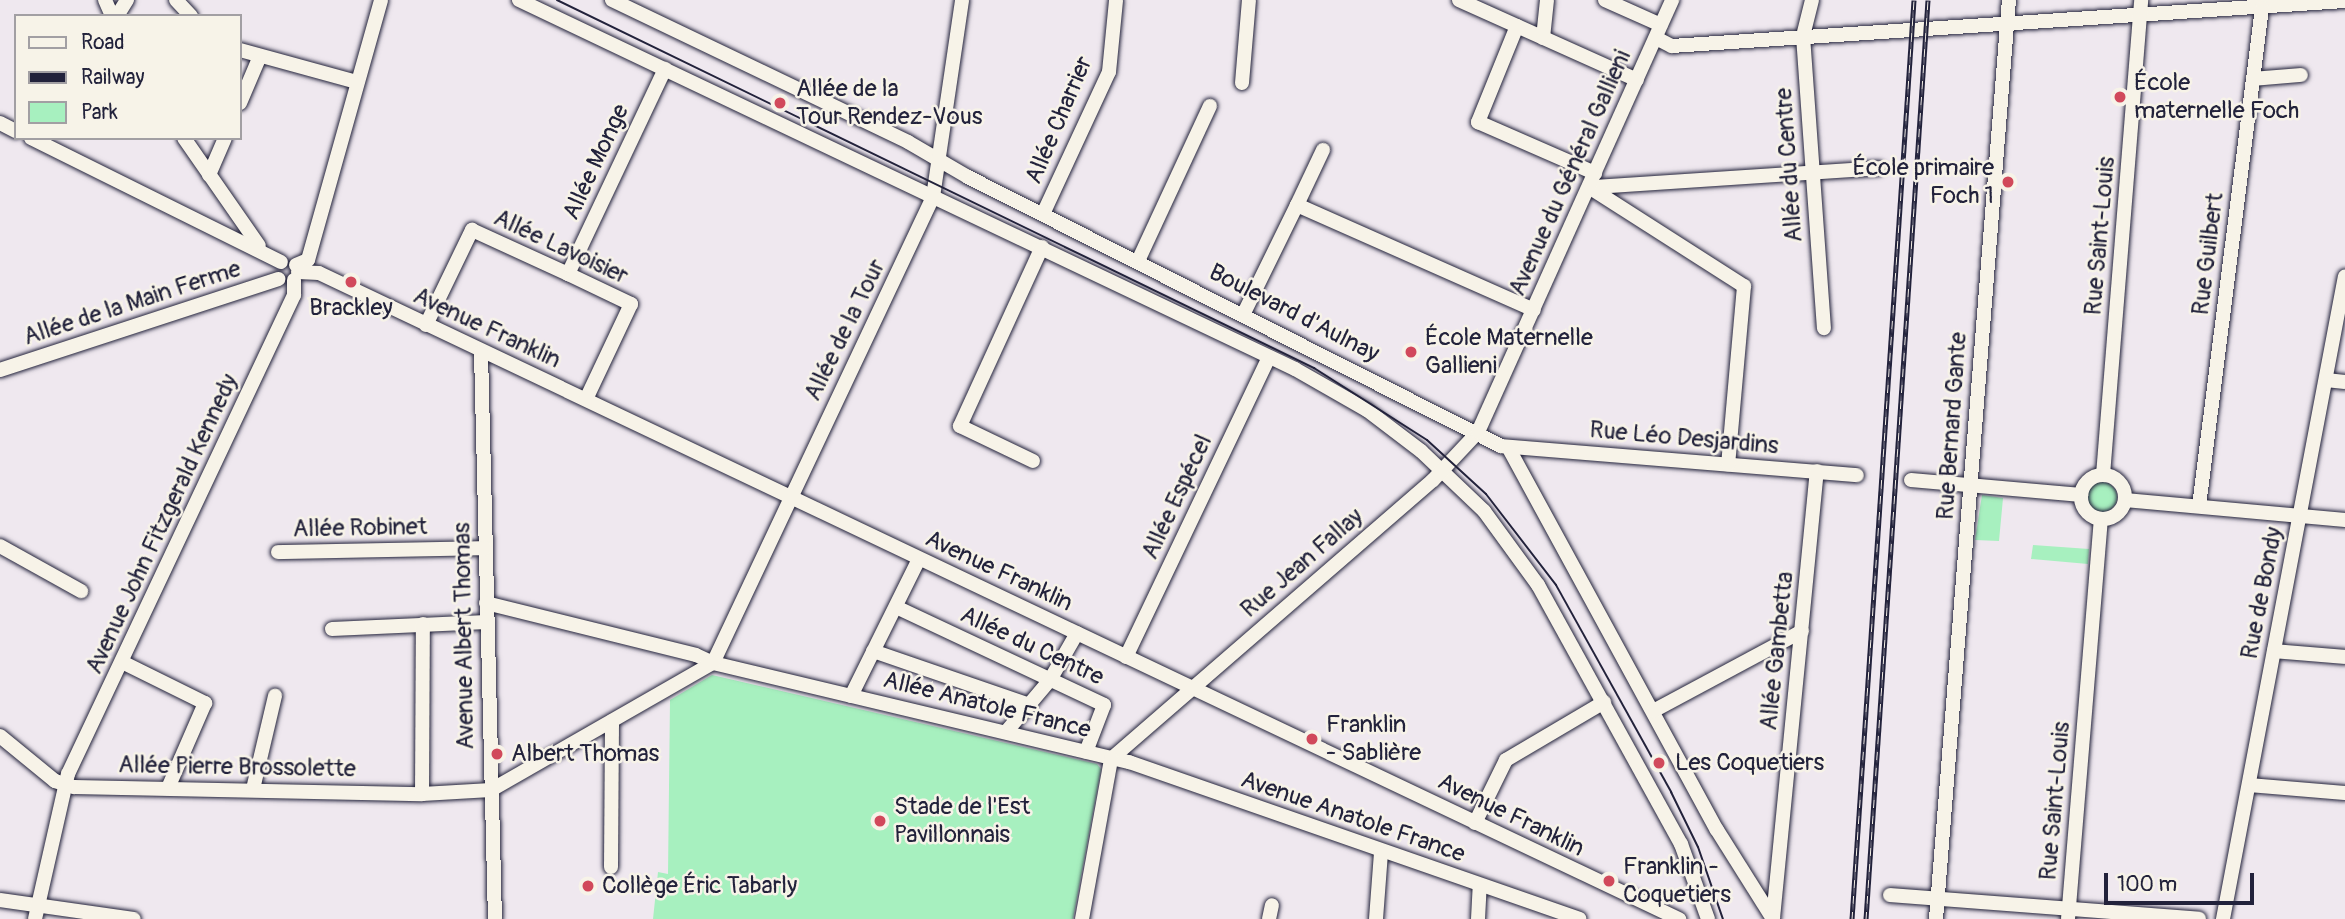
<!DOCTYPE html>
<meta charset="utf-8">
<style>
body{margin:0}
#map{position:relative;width:2345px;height:919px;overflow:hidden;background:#efe8ef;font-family:Pangolin,sans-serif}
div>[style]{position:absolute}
.green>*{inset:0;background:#a7f0bf}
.round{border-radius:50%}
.roads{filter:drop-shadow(0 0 2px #22223b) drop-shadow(0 0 2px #22223b)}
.minor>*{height:14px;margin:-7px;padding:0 7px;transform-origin:7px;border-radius:7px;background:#f7f3e8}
.minor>.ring{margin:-7px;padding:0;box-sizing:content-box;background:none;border:14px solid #f7f3e8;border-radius:50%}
.tram>*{height:2px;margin:-1px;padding:0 1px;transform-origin:1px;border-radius:1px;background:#22223b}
.rail>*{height:5px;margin-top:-2.5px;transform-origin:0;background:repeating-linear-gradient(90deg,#f7f3e8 0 8px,#22223b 0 16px);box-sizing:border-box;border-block:2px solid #22223b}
.dots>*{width:19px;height:19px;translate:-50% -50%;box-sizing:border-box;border:4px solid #f7f3e8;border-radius:50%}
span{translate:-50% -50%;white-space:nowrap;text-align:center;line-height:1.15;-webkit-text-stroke:5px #f7f3e8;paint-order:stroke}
.poi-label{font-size:24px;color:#22223b}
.left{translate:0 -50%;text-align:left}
.right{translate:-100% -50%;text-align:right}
.street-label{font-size:24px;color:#22223b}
.legend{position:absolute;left:14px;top:14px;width:228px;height:126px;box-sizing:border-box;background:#f7f3e8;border:2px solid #a29fa3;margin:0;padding:9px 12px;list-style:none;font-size:21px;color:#22223b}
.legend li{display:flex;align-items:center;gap:14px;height:35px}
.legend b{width:35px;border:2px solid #a29fa3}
.scale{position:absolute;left:2104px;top:873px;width:150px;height:32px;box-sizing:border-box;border:4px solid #22223b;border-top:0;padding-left:9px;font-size:21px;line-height:24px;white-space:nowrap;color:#22223b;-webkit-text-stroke:5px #f7f3e8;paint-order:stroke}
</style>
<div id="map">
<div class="green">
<div class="round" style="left:2087px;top:482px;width:30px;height:30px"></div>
<div style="clip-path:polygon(1982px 495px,2003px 498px,1999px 541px,1975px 540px)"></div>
<div style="clip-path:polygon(2033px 545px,2089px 549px,2088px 564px,2031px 559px)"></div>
<div style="clip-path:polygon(712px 675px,1097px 764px,1101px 769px,1073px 919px,653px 919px,658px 872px,668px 874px,670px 700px)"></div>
</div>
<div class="roads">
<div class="minor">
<div style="left:105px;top:0;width:17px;rotate:66deg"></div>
<div style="left:176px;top:0;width:22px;rotate:47deg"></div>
<div style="left:519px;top:0;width:859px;rotate:25.43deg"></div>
<div style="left:1295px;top:369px;width:83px;rotate:29.7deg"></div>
<div style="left:1367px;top:410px;width:68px;rotate:37.2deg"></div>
<div style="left:1421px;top:451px;width:87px;rotate:43.6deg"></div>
<div style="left:1484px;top:511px;width:92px;rotate:53.9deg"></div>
<div style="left:1538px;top:585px;width:296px;rotate:61.1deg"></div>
<div style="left:1681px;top:844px;width:80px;rotate:70.2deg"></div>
<div style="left:612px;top:0;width:328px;rotate:25.6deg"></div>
<div style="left:908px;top:142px;width:69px;rotate:30.3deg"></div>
<div style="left:968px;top:177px;width:597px;rotate:26.78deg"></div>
<div style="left:1501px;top:446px;width:357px;rotate:4.7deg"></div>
<div style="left:1459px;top:0;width:195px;rotate:24.2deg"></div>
<div style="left:1605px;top:0;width:61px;rotate:24.1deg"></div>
<div style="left:1812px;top:0;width:37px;rotate:104deg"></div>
<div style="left:1803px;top:36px;width:293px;rotate:85.9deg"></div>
<div style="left:117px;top:16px;width:19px;rotate:-58deg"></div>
<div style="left:1517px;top:26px;width:104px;rotate:112.1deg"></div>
<div style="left:1478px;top:122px;width:128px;rotate:23.6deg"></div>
<div style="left:1543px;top:38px;width:38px;rotate:-84deg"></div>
<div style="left:1656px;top:38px;width:18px;rotate:27deg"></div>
<div style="left:1672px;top:46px;width:675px;rotate:-3.83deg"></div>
<div style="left:240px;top:50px;width:121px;rotate:15.3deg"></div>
<div style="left:2253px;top:79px;width:48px;rotate:-4.8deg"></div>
<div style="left:1242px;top:83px;width:83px;rotate:-85.2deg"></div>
<div style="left:240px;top:103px;width:51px;rotate:-66.9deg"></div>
<div style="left:0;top:123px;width:18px;rotate:27deg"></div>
<div style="left:31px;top:138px;width:279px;rotate:26.4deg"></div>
<div style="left:184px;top:138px;width:131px;rotate:55.2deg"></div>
<div style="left:209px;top:175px;width:40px;rotate:-66.6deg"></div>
<div style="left:1589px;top:187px;width:184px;rotate:32.6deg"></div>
<div style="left:1744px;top:286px;width:179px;rotate:95.1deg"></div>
<div style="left:1594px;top:187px;width:285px;rotate:-3.8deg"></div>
<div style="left:1297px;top:205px;width:61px;rotate:-64.7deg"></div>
<div style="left:1043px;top:214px;width:157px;rotate:-65.1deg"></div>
<div style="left:1109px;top:72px;width:72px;rotate:-84.4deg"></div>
<div style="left:1138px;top:261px;width:171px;rotate:-65.1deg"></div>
<div style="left:296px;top:265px;width:13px;rotate:-23deg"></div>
<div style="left:308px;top:260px;width:270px;rotate:-74.3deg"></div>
<div style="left:298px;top:272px;width:21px;rotate:3deg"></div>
<div style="left:319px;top:273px;width:1506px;rotate:25.41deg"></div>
<div style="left:568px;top:274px;width:227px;rotate:-64.7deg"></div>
<div style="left:1244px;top:313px;width:120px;rotate:-63.9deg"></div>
<div style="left:1297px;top:205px;width:259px;rotate:23.9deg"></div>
<div style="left:426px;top:325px;width:106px;rotate:-64.2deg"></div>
<div style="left:472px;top:230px;width:106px;rotate:24.6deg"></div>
<div style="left:568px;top:274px;width:70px;rotate:25.5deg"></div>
<div style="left:631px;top:304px;width:105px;rotate:115.3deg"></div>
<div style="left:481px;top:352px;width:567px;rotate:88.59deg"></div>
<div style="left:0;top:370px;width:293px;rotate:-18.1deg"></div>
<div style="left:2326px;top:380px;width:19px;rotate:6deg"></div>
<div style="left:1508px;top:447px;width:436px;rotate:61.4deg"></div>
<div style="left:1717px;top:830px;width:105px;rotate:57.8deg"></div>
<div style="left:1033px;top:461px;width:81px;rotate:-154.4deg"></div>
<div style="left:960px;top:426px;width:197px;rotate:-65.4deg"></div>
<div style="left:2103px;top:475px;width:477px;rotate:-85.4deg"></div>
<div class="ring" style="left:2081px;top:475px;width:30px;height:30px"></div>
<div style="left:1911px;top:480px;width:171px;rotate:5deg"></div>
<div style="left:2125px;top:500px;width:221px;rotate:5.2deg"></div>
<div style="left:2199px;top:506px;width:502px;rotate:-82.79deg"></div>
<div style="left:0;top:546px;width:93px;rotate:29.1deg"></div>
<div style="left:278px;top:552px;width:207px;rotate:-1.1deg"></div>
<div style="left:486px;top:603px;width:216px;rotate:13.9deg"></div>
<div style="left:696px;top:655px;width:19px;rotate:25deg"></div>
<div style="left:713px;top:663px;width:428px;rotate:13.4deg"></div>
<div style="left:1129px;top:762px;width:477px;rotate:19.2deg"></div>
<div style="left:896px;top:607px;width:230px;rotate:25.2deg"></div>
<div style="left:1104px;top:705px;width:50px;rotate:111deg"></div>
<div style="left:332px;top:629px;width:155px;rotate:-2.6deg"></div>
<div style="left:873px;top:651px;width:166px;rotate:19deg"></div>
<div style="left:2274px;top:651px;width:71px;rotate:4.8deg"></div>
<div style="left:1126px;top:657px;width:332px;rotate:-64.5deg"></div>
<div style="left:122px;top:662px;width:93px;rotate:26.3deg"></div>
<div style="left:205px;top:703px;width:93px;rotate:113.5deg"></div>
<div style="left:713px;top:663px;width:515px;rotate:-64.73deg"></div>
<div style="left:933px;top:197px;width:199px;rotate:-81.6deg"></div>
<div style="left:851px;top:696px;width:153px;rotate:-63.6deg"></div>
<div style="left:1653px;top:711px;width:169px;rotate:-28.2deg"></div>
<div style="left:1006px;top:732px;width:68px;rotate:-49.8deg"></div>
<div style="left:1050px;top:680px;width:54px;rotate:-60.1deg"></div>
<div style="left:0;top:736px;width:71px;rotate:39.3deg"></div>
<div style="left:55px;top:781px;width:20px;rotate:18deg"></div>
<div style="left:74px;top:787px;width:348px;rotate:1.2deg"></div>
<div style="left:422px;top:794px;width:69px;rotate:-3.3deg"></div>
<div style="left:491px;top:790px;width:256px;rotate:-29.8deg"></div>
<div style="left:1111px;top:759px;width:426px;rotate:-40.9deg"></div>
<div style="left:1433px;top:480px;width:66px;rotate:-46.8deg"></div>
<div style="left:1478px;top:432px;width:474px;rotate:-65.8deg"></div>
<div style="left:2249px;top:785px;width:96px;rotate:4.8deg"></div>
<div style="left:253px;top:789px;width:96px;rotate:-76.7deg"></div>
<div style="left:422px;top:794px;width:170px;rotate:-89.7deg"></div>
<div style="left:1475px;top:823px;width:70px;rotate:-63.8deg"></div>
<div style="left:1506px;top:760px;width:114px;rotate:-30.6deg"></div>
<div style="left:611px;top:867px;width:146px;rotate:-89.6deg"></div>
<div style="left:1890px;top:895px;width:310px;rotate:4.4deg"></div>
<div style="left:0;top:900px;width:135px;rotate:8.1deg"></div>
<div style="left:1773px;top:918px;width:449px;rotate:-84.4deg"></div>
<div style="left:35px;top:919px;width:149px;rotate:-77.2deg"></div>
<div style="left:68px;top:774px;width:530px;rotate:-64.74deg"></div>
<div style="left:294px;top:295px;width:15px;rotate:-90deg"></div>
<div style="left:1082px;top:919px;width:163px;rotate:-79.7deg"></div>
<div style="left:1269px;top:919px;width:14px;rotate:-78deg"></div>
<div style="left:1376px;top:919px;width:67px;rotate:-85.7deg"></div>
<div style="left:1478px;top:919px;width:34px;rotate:-87deg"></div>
<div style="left:1936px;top:919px;width:922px;rotate:-85.46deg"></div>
<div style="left:2068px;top:919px;width:401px;rotate:-85.3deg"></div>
<div style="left:2223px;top:919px;width:654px;rotate:-79.26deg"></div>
</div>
</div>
<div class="tram">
<div style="left:557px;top:0;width:842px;rotate:25.93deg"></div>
<div style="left:1314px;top:368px;width:134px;rotate:32.5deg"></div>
<div style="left:1427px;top:440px;width:80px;rotate:42.5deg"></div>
<div style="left:1486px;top:494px;width:115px;rotate:52.4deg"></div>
<div style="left:1556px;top:585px;width:237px;rotate:60.9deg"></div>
<div style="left:1671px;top:792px;width:61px;rotate:63.9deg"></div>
<div style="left:1698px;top:847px;width:76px;rotate:70.9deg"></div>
</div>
<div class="rail">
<div style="left:1852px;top:919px;width:921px;rotate:-86.14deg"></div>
<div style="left:1866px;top:919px;width:921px;rotate:-86.14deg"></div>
</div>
<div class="dots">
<div style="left:2120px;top:97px;background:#d1495b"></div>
<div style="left:780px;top:103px;background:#d1495b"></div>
<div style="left:2008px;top:182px;background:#d1495b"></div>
<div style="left:351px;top:282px;background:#d1495b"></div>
<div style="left:1411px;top:352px;background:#d1495b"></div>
<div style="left:1312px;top:739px;background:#d1495b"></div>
<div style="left:497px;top:754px;background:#d1495b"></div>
<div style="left:1659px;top:763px;background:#d1495b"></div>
<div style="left:880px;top:821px;background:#d1495b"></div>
<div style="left:1609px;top:881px;background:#d1495b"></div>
<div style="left:588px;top:886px;background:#d1495b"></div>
</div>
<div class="poi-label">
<span class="left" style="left:2134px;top:97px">École<br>maternelle Foch</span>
<span class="left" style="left:796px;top:103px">Allée de la<br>Tour Rendez-Vous</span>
<span class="right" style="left:1994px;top:182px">École primaire<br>Foch 1</span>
<span style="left:351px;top:308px">Brackley</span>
<span class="left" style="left:1425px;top:352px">École Maternelle<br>Gallieni</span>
<span class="left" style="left:1326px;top:739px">Franklin<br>- Sablière</span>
<span class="left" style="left:511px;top:754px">Albert Thomas</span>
<span class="left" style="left:1675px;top:763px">Les Coquetiers</span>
<span class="left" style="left:894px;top:821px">Stade de l'Est<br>Pavillonnais</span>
<span class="left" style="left:1623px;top:881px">Franklin -<br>Coquetiers</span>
<span class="left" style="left:602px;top:886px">Collège Éric Tabarly</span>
</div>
<div class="street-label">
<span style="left:1059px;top:120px;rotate:-67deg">Allée Charrier</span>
<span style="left:596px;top:162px;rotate:-65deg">Allée Monge</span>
<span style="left:1789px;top:165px;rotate:-94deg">Allée du Centre</span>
<span style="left:1570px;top:173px;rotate:-66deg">Avenue du Général Gallieni</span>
<span style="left:2100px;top:236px;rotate:-85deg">Rue Saint-Louis</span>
<span style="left:561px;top:247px;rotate:25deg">Allée Lavoisier</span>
<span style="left:2208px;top:254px;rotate:-83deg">Rue Guilbert</span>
<span style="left:132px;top:303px;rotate:-18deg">Allée de la Main Ferme</span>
<span style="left:1294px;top:313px;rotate:27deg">Boulevard d'Aulnay</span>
<span style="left:487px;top:328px;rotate:25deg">Avenue Franklin</span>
<span style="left:845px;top:330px;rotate:-64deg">Allée de la Tour</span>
<span style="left:1952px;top:426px;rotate:-86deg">Rue Bernard Gante</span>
<span style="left:1684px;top:438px;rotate:5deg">Rue Léo Desjardins</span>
<span style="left:1177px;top:497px;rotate:-65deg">Allée Espécel</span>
<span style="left:162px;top:524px;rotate:-65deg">Avenue John Fitzgerald Kennedy</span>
<span style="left:360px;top:528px;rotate:-1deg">Allée Robinet</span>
<span style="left:1302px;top:563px;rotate:-41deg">Rue Jean Fallay</span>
<span style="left:999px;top:571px;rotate:25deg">Avenue Franklin</span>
<span style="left:2262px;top:593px;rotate:-79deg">Rue de Bondy</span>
<span style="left:464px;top:636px;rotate:-91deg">Avenue Albert Thomas</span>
<span style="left:1032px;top:646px;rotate:25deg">Allée du Centre</span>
<span style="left:1777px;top:651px;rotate:-84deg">Allée Gambetta</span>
<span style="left:987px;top:705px;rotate:14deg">Allée Anatole France</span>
<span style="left:237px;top:767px;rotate:1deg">Allée Pierre Brossolette</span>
<span style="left:2055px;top:801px;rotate:-85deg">Rue Saint-Louis</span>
<span style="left:1511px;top:815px;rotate:26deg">Avenue Franklin</span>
<span style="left:1353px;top:817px;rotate:19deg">Avenue Anatole France</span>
</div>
<ul class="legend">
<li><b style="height:9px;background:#f7f3e8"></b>Road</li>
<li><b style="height:9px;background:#22223b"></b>Railway</li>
<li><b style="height:19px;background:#a7f0bf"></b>Park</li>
</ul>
<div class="scale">100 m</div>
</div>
